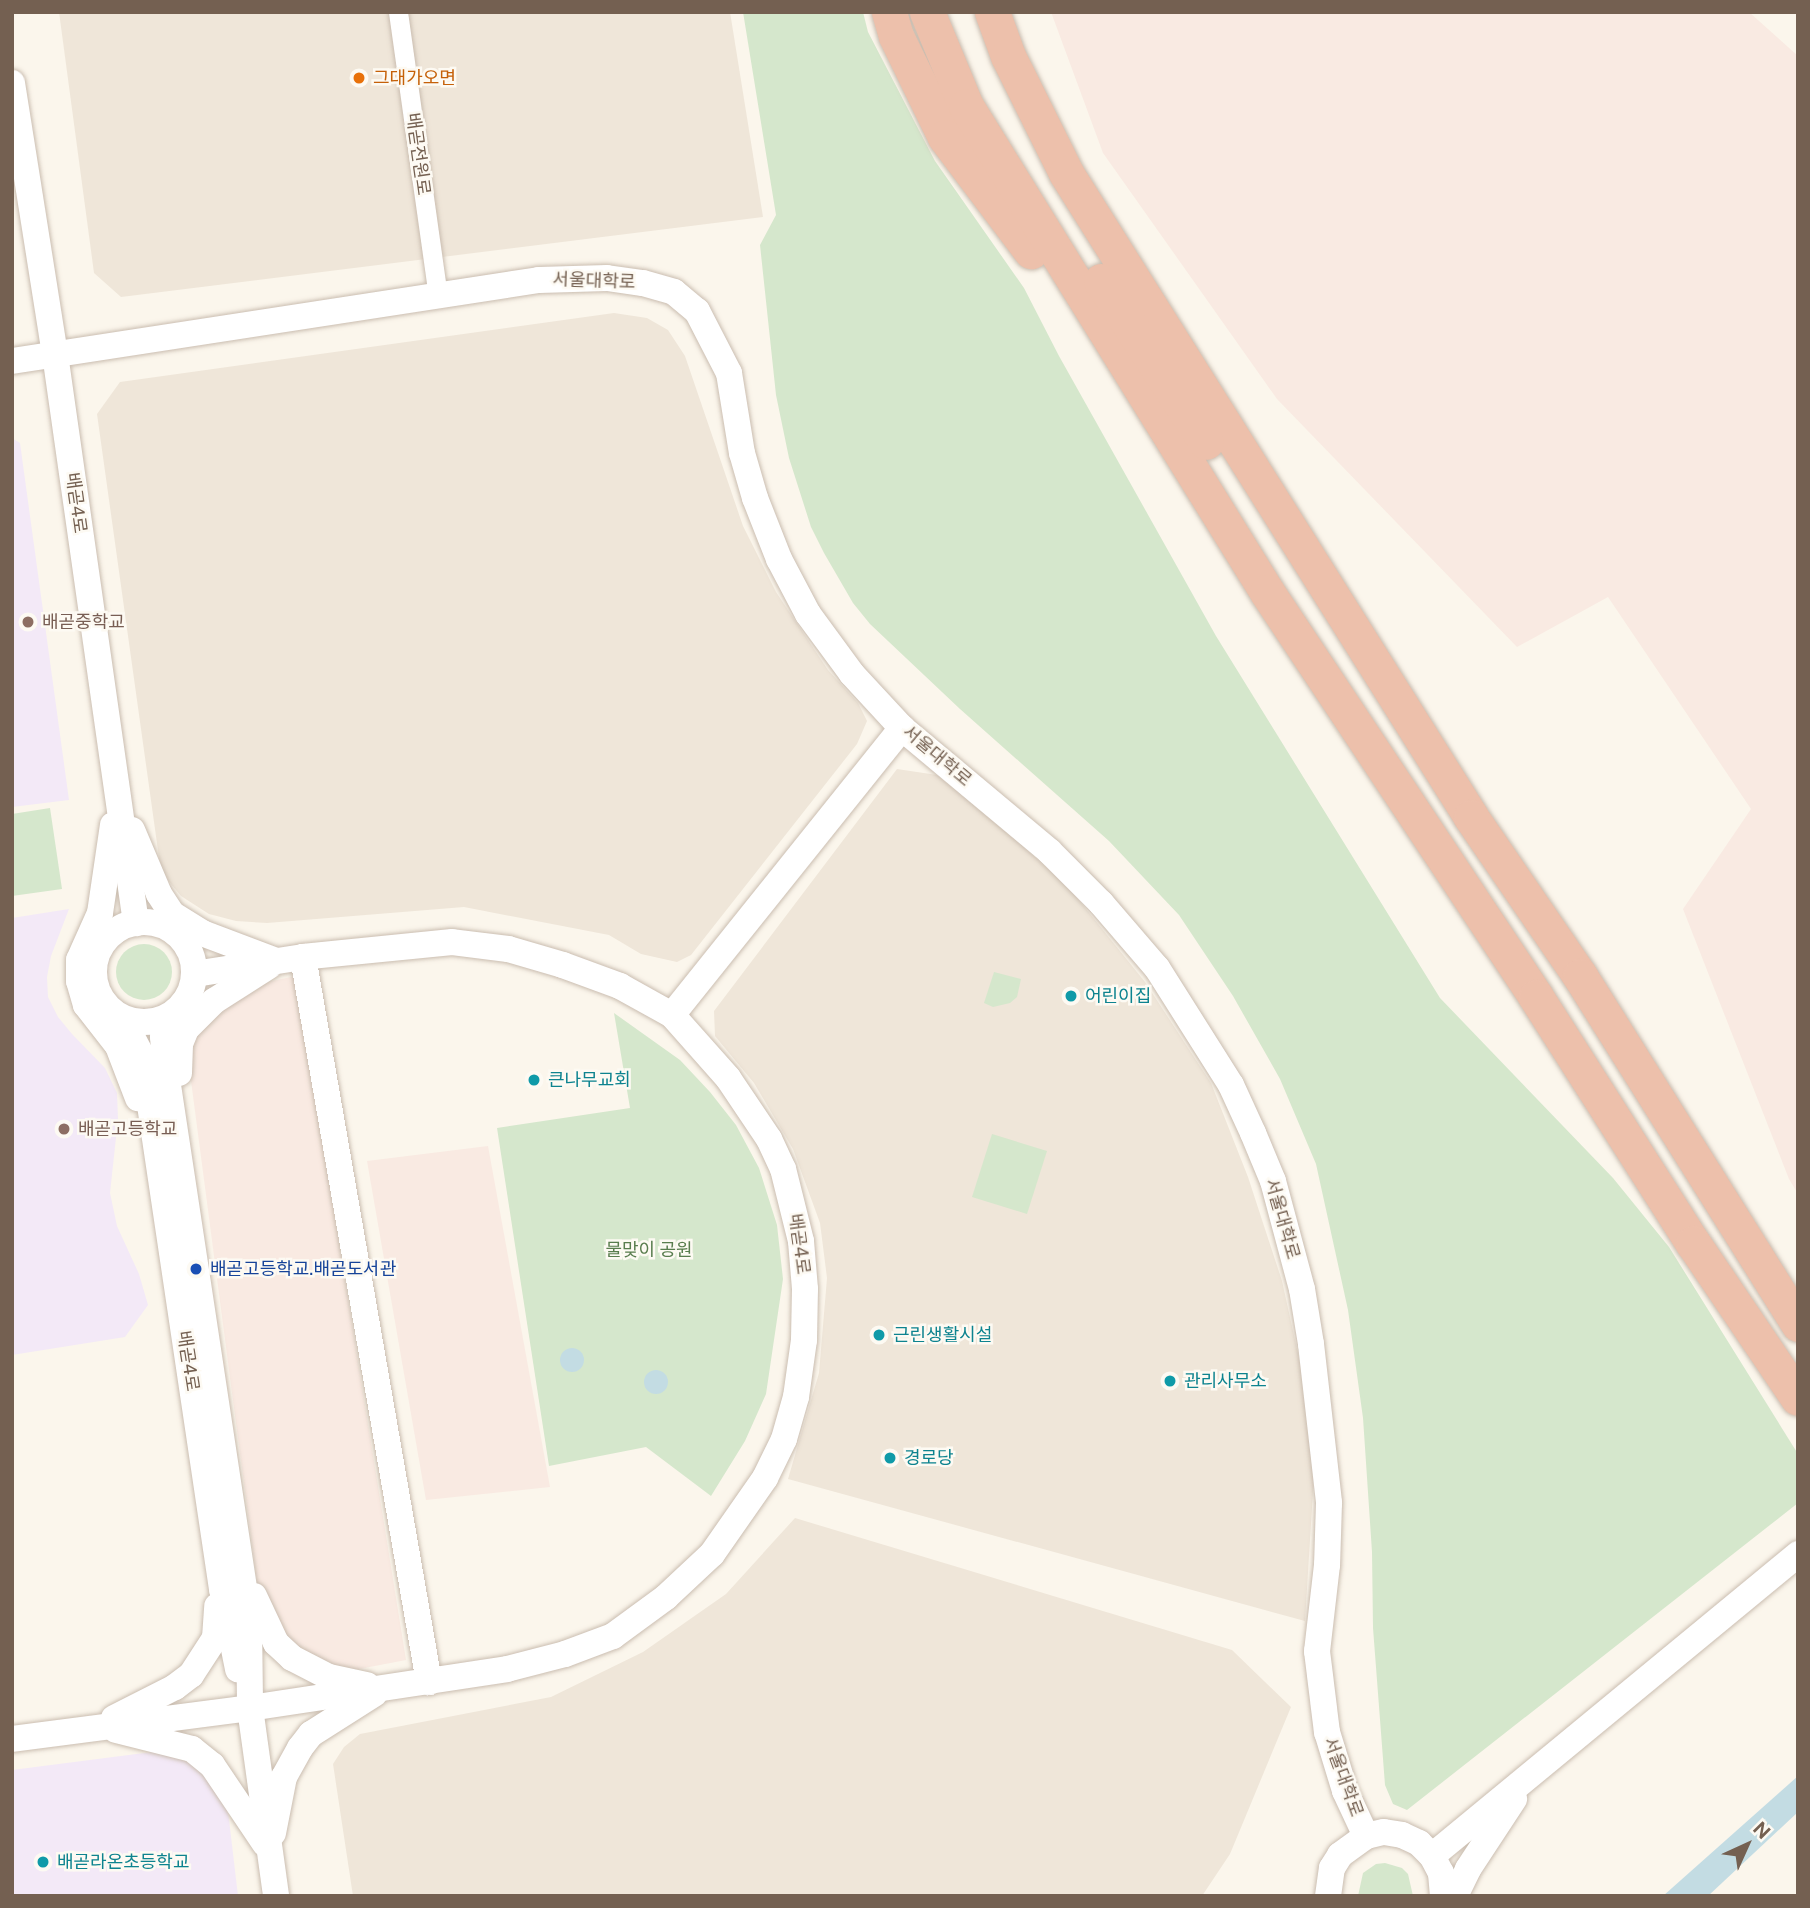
<!DOCTYPE html>
<meta charset="utf-8">
<style>
body{margin:0}
#map{position:relative;width:1810px;height:1908px;overflow:hidden;background:#fbf6ec;font-family:"Public Sans","Noto Sans KR",sans-serif}
div>[style]{position:absolute}
.residential>*{inset:0;background:#efe6d9}
.commercial>*{inset:0;background:#f9eae2}
.education>*{inset:0;background:#f3e9f7}
.green>*{inset:0;background:#d5e7cc}
.round{border-radius:50%}
.water>*{inset:0;background:#c3dce3}
.roads{filter:drop-shadow(0 0 2px #cabdb0) drop-shadow(0 0 2px #cabdb0)}
.street>*{height:19px;margin:-9.5px;padding:0 9.5px;transform-origin:9.5px;border-radius:9.5px;background:#fff}
.secondary>*{height:26px;margin:-13px;padding:0 13px;transform-origin:13px;border-radius:13px;background:#fff}
.secondary>.ring{margin:-13px;padding:0;box-sizing:content-box;background:none;border:26px solid #fff;border-radius:50%}
.highway>*{height:35px;margin:-17.5px;padding:0 17.5px;transform-origin:17.5px;border-radius:17.5px;background:#edc0ab}
.dots>*{width:19px;height:19px;translate:-50% -50%;box-sizing:border-box;border:4px solid #fdfaf3;border-radius:50%}
span{translate:-50% -50%;white-space:nowrap;text-align:center;line-height:1.15;-webkit-text-stroke:5px #fdfaf3;paint-order:stroke}
.food-label{font-size:18px;color:#c56008}
.left{translate:0 -50%;text-align:left}
.street-label{font-size:18px;color:#746051}
.education-label{font-size:18px;color:#785e54}
.culture-label{font-size:18px;color:#0d838f}
.park-label{font-size:18px;color:#597d4e}
.transit-label{font-size:18px;color:#164399}
.frame{position:absolute;inset:0;border:14px solid #746051;pointer-events:none}
.north{position:absolute;left:1712px;top:1810px;width:70px;height:70px;-webkit-text-stroke:5px #fdfaf3;paint-order:stroke;rotate:45deg;font-size:19px;font-weight:700;line-height:28px;text-align:center;color:#746051}
.north::after{content:'';display:block;margin:auto;width:24px;height:32px;background:#746051;clip-path:polygon(50% 0,100% 100%,50% 72%,0 100%)}
</style>
<div id="map">
<div class="residential">
<div style="clip-path:polygon(59px 12px,730px 12px,763px 217px,121px 297px,94px 273px)"></div>
<div style="clip-path:polygon(614px 313px,647px 318px,668px 330px,685px 356px,743px 526px,776px 592px,828px 670px,858px 703px,867px 721px,857px 744px,691px 955px,677px 962px,641px 954px,609px 935px,464px 907px,267px 923px,236px 921px,209px 914px,181px 896px,161px 872px,97px 414px,120px 382px)"></div>
<div style="clip-path:polygon(897px 769px,937px 775px,1003px 828px,1069px 888px,1145px 982px,1211px 1083px,1248px 1177px,1282px 1281px,1302px 1372px,1315px 1459px,1305px 1621px,788px 1479px,819px 1373px,827px 1278px,820px 1223px,793px 1149px,754px 1083px,715px 1036px,714px 1011px)"></div>
<div style="clip-path:polygon(795px 1518px,1232px 1650px,1291px 1707px,1230px 1854px,1202px 1896px,353px 1896px,333px 1764px,344px 1747px,360px 1734px,551px 1697px,643px 1652px,726px 1594px)"></div>
</div>
<div class="commercial">
<div style="clip-path:polygon(1051px 12px,1749px 12px,1798px 56px,1798px 1194px,1789px 1179px,1683px 909px,1751px 809px,1608px 597px,1517px 647px,1277px 399px,1103px 153px)"></div>
<div style="clip-path:polygon(296px 976px,406px 1660px,307px 1679px,264px 1636px,188px 1058px,195px 1013px,234px 989px)"></div>
<div style="clip-path:polygon(488px 1146px,550px 1487px,426px 1500px,367px 1161px)"></div>
</div>
<div class="education">
<div style="clip-path:polygon(12px 438px,20px 443px,69px 800px,12px 807px)"></div>
<div style="clip-path:polygon(69px 909px,51px 956px,47px 977px,48px 997px,58px 1017px,72px 1034px,105px 1068px,117px 1093px,118px 1119px,110px 1193px,117px 1226px,139px 1274px,148px 1305px,125px 1337px,12px 1355px,12px 918px)"></div>
<div style="clip-path:polygon(152px 1752px,202px 1765px,228px 1811px,238px 1896px,12px 1896px,12px 1770px)"></div>
</div>
<div class="green">
<div style="clip-path:polygon(743px 12px,863px 12px,868px 32px,935px 161px,1024px 288px,1059px 356px,1216px 636px,1440px 998px,1613px 1178px,1669px 1247px,1798px 1454px,1798px 1503px,1407px 1810px,1393px 1804px,1385px 1785px,1373px 1628px,1372px 1552px,1363px 1418px,1348px 1310px,1316px 1164px,1280px 1079px,1233px 996px,1179px 915px,1109px 841px,960px 709px,870px 624px,853px 603px,824px 553px,811px 527px,789px 458px,776px 395px,760px 245px,776px 215px)"></div>
<div style="clip-path:polygon(50px 808px,62px 889px,12px 896px,12px 814px)"></div>
<div class="round" style="left:116px;top:944px;width:56px;height:56px"></div>
<div style="clip-path:polygon(994px 972px,1021px 979px,1017px 997px,1010px 1003px,993px 1007px,984px 1003px)"></div>
<div style="clip-path:polygon(614px 1013px,680px 1060px,710px 1092px,736px 1125px,759px 1168px,777px 1225px,783px 1279px,766px 1394px,745px 1441px,711px 1496px,646px 1447px,549px 1466px,497px 1128px,630px 1108px)"></div>
<div style="clip-path:polygon(992px 1134px,1047px 1151px,1027px 1214px,972px 1197px)"></div>
<div style="clip-path:polygon(1385px 1863px,1402px 1868px,1408px 1874px,1413px 1896px,1358px 1896px,1363px 1873px,1376px 1864px)"></div>
</div>
<div class="water">
<div class="round" style="left:560px;top:1348px;width:24px;height:24px"></div>
<div class="round" style="left:644px;top:1370px;width:24px;height:24px"></div>
<div style="clip-path:polygon(1798px 1776px,1798px 1812px,1708px 1896px,1663px 1896px)"></div>
</div>
<div class="roads">
<div class="street">
<div style="left:398px;top:12px;width:286px;rotate:82deg"></div>
</div>
<div class="secondary">
<div style="left:12px;top:83px;width:274px;rotate:81deg"></div>
<div style="left:55px;top:354px;width:575px;rotate:81.9deg"></div>
<div style="left:12px;top:361px;width:533px;rotate:-8.74deg"></div>
<div style="left:539px;top:280px;width:68px;rotate:-1.7deg"></div>
<div style="left:607px;top:278px;width:36px;rotate:8deg"></div>
<div style="left:643px;top:283px;width:32px;rotate:16deg"></div>
<div style="left:674px;top:292px;width:30px;rotate:40deg"></div>
<div style="left:697px;top:311px;width:70px;rotate:62.7deg"></div>
<div style="left:729px;top:373px;width:81px;rotate:80.8deg"></div>
<div style="left:742px;top:453px;width:47px;rotate:73.9deg"></div>
<div style="left:755px;top:498px;width:66px;rotate:68.5deg"></div>
<div style="left:779px;top:559px;width:62px;rotate:62.2deg"></div>
<div style="left:808px;top:614px;width:74px;rotate:53.7deg"></div>
<div style="left:852px;top:674px;width:74px;rotate:47.2deg"></div>
<div style="left:902px;top:728px;width:192px;rotate:39.9deg"></div>
<div style="left:1049px;top:851px;width:74px;rotate:45deg"></div>
<div style="left:1101px;top:903px;width:86px;rotate:49.3deg"></div>
<div style="left:1157px;top:968px;width:138px;rotate:57.7deg"></div>
<div style="left:1231px;top:1085px;width:53px;rotate:65.4deg"></div>
<div style="left:1253px;top:1133px;width:52px;rotate:67.4deg"></div>
<div style="left:1273px;top:1181px;width:112px;rotate:75deg"></div>
<div style="left:1302px;top:1289px;width:56px;rotate:80.7deg"></div>
<div style="left:1311px;top:1344px;width:160px;rotate:83.5deg"></div>
<div style="left:1329px;top:1503px;width:62px;rotate:91.8deg"></div>
<div style="left:1327px;top:1565px;width:87px;rotate:96.6deg"></div>
<div style="left:1317px;top:1651px;width:82px;rotate:83deg"></div>
<div style="left:1327px;top:1732px;width:62px;rotate:73deg"></div>
<div style="left:1345px;top:1791px;width:50px;rotate:65deg"></div>
<div style="left:113px;top:825px;width:89px;rotate:98.4deg"></div>
<div style="left:100px;top:913px;width:51px;rotate:114.1deg"></div>
<div style="left:79px;top:960px;width:21px;rotate:90deg"></div>
<div style="left:79px;top:981px;width:25px;rotate:74deg"></div>
<div style="left:86px;top:1005px;width:52px;rotate:52deg"></div>
<div style="left:118px;top:1046px;width:56px;rotate:69deg"></div>
<div style="left:132px;top:830px;width:69px;rotate:67.1deg"></div>
<div style="left:159px;top:894px;width:24px;rotate:57deg"></div>
<div style="left:172px;top:914px;width:36px;rotate:32deg"></div>
<div style="left:202px;top:933px;width:77px;rotate:20.6deg"></div>
<div class="ring" style="left:94px;top:922px;width:74px;height:74px"></div>
<div style="left:303px;top:957px;width:736px;rotate:80.14deg"></div>
<div style="left:171px;top:1015px;width:23px;rotate:110deg"></div>
<div style="left:163px;top:1037px;width:35px;rotate:85deg"></div>
<div style="left:166px;top:1072px;width:555px;rotate:81.4deg"></div>
<div style="left:249px;top:1621px;width:87px;rotate:89.3deg"></div>
<div style="left:250px;top:1708px;width:190px;rotate:82.1deg"></div>
<div style="left:672px;top:1015px;width:368px;rotate:-51.3deg"></div>
<div style="left:122px;top:1018px;width:45px;rotate:62.3deg"></div>
<div style="left:143px;top:1058px;width:537px;rotate:81.54deg"></div>
<div style="left:222px;top:1589px;width:82px;rotate:78.7deg"></div>
<div style="left:179px;top:1073px;width:29px;rotate:-88deg"></div>
<div style="left:180px;top:1044px;width:16px;rotate:-68deg"></div>
<div style="left:186px;top:1029px;width:40px;rotate:-45deg"></div>
<div style="left:214px;top:1001px;width:65px;rotate:-32.5deg"></div>
<div style="left:254px;top:1596px;width:52px;rotate:64.9deg"></div>
<div style="left:276px;top:1643px;width:22px;rotate:43deg"></div>
<div style="left:292px;top:1658px;width:42px;rotate:27.2deg"></div>
<div style="left:329px;top:1677px;width:39px;rotate:12deg"></div>
<div style="left:114px;top:1718px;width:68px;rotate:-26.9deg"></div>
<div style="left:175px;top:1687px;width:20px;rotate:-37deg"></div>
<div style="left:191px;top:1675px;width:44px;rotate:-57deg"></div>
<div style="left:215px;top:1638px;width:32px;rotate:-86deg"></div>
<div style="left:116px;top:1730px;width:78px;rotate:14deg"></div>
<div style="left:192px;top:1749px;width:26px;rotate:39deg"></div>
<div style="left:212px;top:1765px;width:95px;rotate:56.1deg"></div>
<div style="left:12px;top:1739px;width:240px;rotate:-7.4deg"></div>
<div style="left:250px;top:1708px;width:260px;rotate:-8.6deg"></div>
<div style="left:507px;top:1669px;width:60px;rotate:-14.5deg"></div>
<div style="left:565px;top:1654px;width:51px;rotate:-20.6deg"></div>
<div style="left:613px;top:1636px;width:66px;rotate:-36.3deg"></div>
<div style="left:666px;top:1597px;width:63px;rotate:-43.1deg"></div>
<div style="left:712px;top:1554px;width:93px;rotate:-55.1deg"></div>
<div style="left:765px;top:1478px;width:43px;rotate:-64deg"></div>
<div style="left:784px;top:1439px;width:44px;rotate:-74.1deg"></div>
<div style="left:796px;top:1397px;width:58px;rotate:-82deg"></div>
<div style="left:804px;top:1340px;width:51px;rotate:-88.9deg"></div>
<div style="left:805px;top:1289px;width:48px;rotate:-94.8deg"></div>
<div style="left:801px;top:1241px;width:74px;rotate:-104deg"></div>
<div style="left:783px;top:1169px;width:33px;rotate:-115deg"></div>
<div style="left:769px;top:1139px;width:73px;rotate:-123.9deg"></div>
<div style="left:728px;top:1078px;width:84px;rotate:-131.6deg"></div>
<div style="left:672px;top:1015px;width:60px;rotate:-150.9deg"></div>
<div style="left:620px;top:986px;width:61px;rotate:-159.8deg"></div>
<div style="left:563px;top:965px;width:57px;rotate:-163.8deg"></div>
<div style="left:508px;top:949px;width:56px;rotate:-172.9deg"></div>
<div style="left:452px;top:942px;width:150px;rotate:174.3deg"></div>
<div style="left:303px;top:957px;width:109px;rotate:171.1deg"></div>
<div style="left:273px;top:1833px;width:57px;rotate:-78.9deg"></div>
<div style="left:284px;top:1777px;width:33px;rotate:-61deg"></div>
<div style="left:300px;top:1748px;width:18px;rotate:-52deg"></div>
<div style="left:311px;top:1734px;width:75px;rotate:-32.4deg"></div>
<div style="left:1432px;top:1856px;width:475px;rotate:-39.5deg"></div>
<div style="left:1328px;top:1896px;width:28px;rotate:-82deg"></div>
<div style="left:1332px;top:1868px;width:15px;rotate:-58deg"></div>
<div style="left:1340px;top:1855px;width:32px;rotate:-36deg"></div>
<div style="left:1366px;top:1836px;width:18px;rotate:-13deg"></div>
<div style="left:1384px;top:1832px;width:18px;rotate:9deg"></div>
<div style="left:1402px;top:1835px;width:19px;rotate:25deg"></div>
<div style="left:1419px;top:1843px;width:18px;rotate:45deg"></div>
<div style="left:1432px;top:1856px;width:19px;rotate:62deg"></div>
<div style="left:1441px;top:1873px;width:23px;rotate:85deg"></div>
<div style="left:1455px;top:1896px;width:30px;rotate:-64deg"></div>
<div style="left:1468px;top:1869px;width:84px;rotate:-56.7deg"></div>
</div>
<div class="highway">
<div style="left:889px;top:12px;width:25px;rotate:74deg"></div>
<div style="left:896px;top:36px;width:112px;rotate:64.1deg"></div>
<div style="left:945px;top:137px;width:143px;rotate:53deg"></div>
<div style="left:927px;top:12px;width:102px;rotate:67.5deg"></div>
<div style="left:966px;top:106px;width:572px;rotate:58.23deg"></div>
<div style="left:1267px;top:592px;width:486px;rotate:56.4deg"></div>
<div style="left:1536px;top:997px;width:292px;rotate:57.5deg"></div>
<div style="left:1693px;top:1243px;width:187px;rotate:55.9deg"></div>
<div style="left:992px;top:12px;width:47px;rotate:70deg"></div>
<div style="left:1008px;top:56px;width:131px;rotate:63.6deg"></div>
<div style="left:1066px;top:173px;width:761px;rotate:57.83deg"></div>
<div style="left:1471px;top:817px;width:193px;rotate:55.6deg"></div>
<div style="left:1580px;top:976px;width:411px;rotate:57.9deg"></div>
<div style="left:1101px;top:281px;width:192px;rotate:56.9deg"></div>
</div>
</div>
<div class="dots">
<div style="left:359px;top:78px;background:#e8710a"></div>
<div style="left:28px;top:622px;background:#8d6e63"></div>
<div style="left:1071px;top:996px;background:#0f9aa8"></div>
<div style="left:534px;top:1080px;background:#0f9aa8"></div>
<div style="left:64px;top:1129px;background:#8d6e63"></div>
<div style="left:196px;top:1269px;background:#1a4fb4"></div>
<div style="left:879px;top:1335px;background:#0f9aa8"></div>
<div style="left:1170px;top:1381px;background:#0f9aa8"></div>
<div style="left:890px;top:1458px;background:#0f9aa8"></div>
<div style="left:43px;top:1862px;background:#0f9aa8"></div>
</div>
<div class="food-label">
<span class="left" style="left:373px;top:78px">그대가오면</span>
</div>
<div class="street-label">
<span style="left:418px;top:154px;rotate:82deg">배곧전원로</span>
<span style="left:594px;top:281px;rotate:2deg">서울대학로</span>
<span style="left:76px;top:503px;rotate:82deg">배곧4로</span>
<span style="left:937px;top:756px;rotate:40deg">서울대학로</span>
<span style="left:1282px;top:1219px;rotate:74deg">서울대학로</span>
<span style="left:799px;top:1244px;rotate:82deg">배곧4로</span>
<span style="left:188px;top:1361px;rotate:81deg">배곧4로</span>
<span style="left:1343px;top:1777px;rotate:70deg">서울대학로</span>
</div>
<div class="education-label">
<span class="left" style="left:42px;top:622px">배곧중학교</span>
<span class="left" style="left:78px;top:1129px">배곧고등학교</span>
</div>
<div class="culture-label">
<span class="left" style="left:1085px;top:996px">어린이집</span>
<span class="left" style="left:548px;top:1080px">큰나무교회</span>
<span class="left" style="left:893px;top:1335px">근린생활시설</span>
<span class="left" style="left:1184px;top:1381px">관리사무소</span>
<span class="left" style="left:904px;top:1458px">경로당</span>
<span class="left" style="left:57px;top:1862px">배곧라온초등학교</span>
</div>
<div class="park-label">
<span style="left:649px;top:1250px">물맞이 공원</span>
</div>
<div class="transit-label">
<span class="left" style="left:210px;top:1269px">배곧고등학교.배곧도서관</span>
</div>
<div class="frame"></div>
<div class="north">N</div>
</div>
